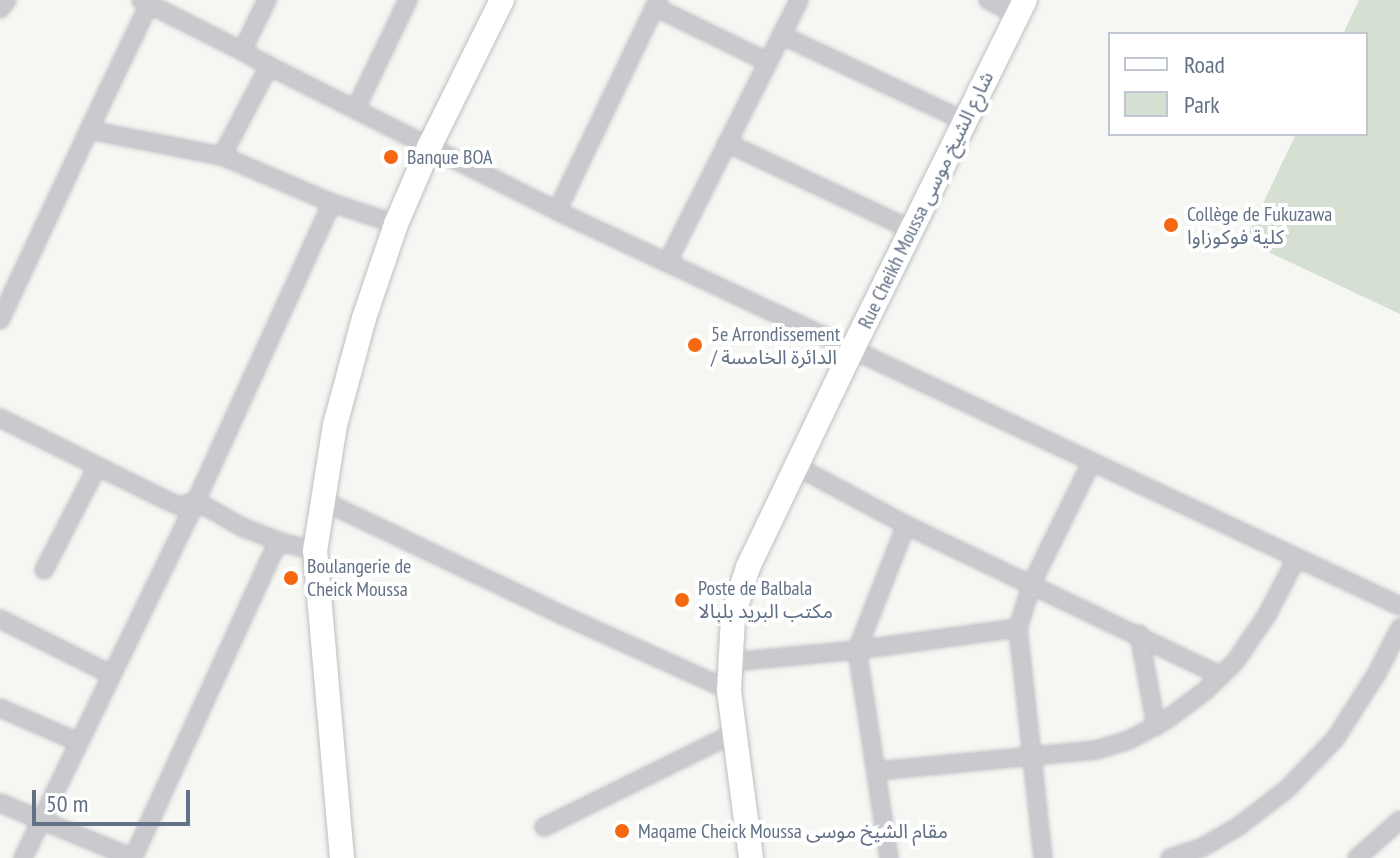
<!DOCTYPE html>
<meta charset="utf-8">
<style>
body{margin:0}
#map{position:relative;width:1400px;height:858px;overflow:hidden;background:#f6f6f2;font-family:"PT Sans Narrow","Noto Sans Arabic",sans-serif}
div>[style]{position:absolute}
.green>*{inset:0;background:#d5dfd2}
.roads{filter:drop-shadow(0 0 2px #bcbfc4) drop-shadow(0 0 2px #bcbfc4)}
.street>*{height:16px;margin:-8px;padding:0 8px;transform-origin:8px;border-radius:8px;background:#c8cace}
.secondary>*{height:24px;margin:-12px;padding:0 12px;transform-origin:12px;border-radius:12px;background:#fff}
.dots>*{width:22px;height:22px;translate:-50% -50%;box-sizing:border-box;border:4px solid #fff;border-radius:50%}
span{translate:-50% -50%;white-space:nowrap;text-align:center;line-height:1.15;-webkit-text-stroke:8px #fff;paint-order:stroke}
.poi-label{font-size:20px;color:#627186}
.left{translate:0 -50%;text-align:left}
.street-label{font-size:20px;color:#627186}
.legend{position:absolute;left:1108px;top:32px;width:260px;height:104px;box-sizing:border-box;background:#fff;border:2px solid #c0c6cf;margin:0;padding:10px 14px;list-style:none;font-size:24px;color:#627186}
.legend li{display:flex;align-items:center;gap:16px;height:40px}
.legend b{width:40px;border:2px solid #c0c6cf}
.scale{position:absolute;left:32px;top:790px;width:158px;height:36px;box-sizing:border-box;border:4px solid #627186;border-top:0;padding-left:10px;font-size:24px;line-height:28px;white-space:nowrap;color:#627186;-webkit-text-stroke:6px #fff;paint-order:stroke}
</style>
<div id="map">
<div class="green">
<div style="clip-path:polygon(1359px 0,1400px 0,1400px 314px,1245px 241px,1296px 134px,1366px 134px,1366px 34px,1343px 34px)"></div>
</div>
<div class="roads">
<div class="street">
<div style="left:141px;top:0;width:113px;rotate:26.8deg"></div>
<div style="left:267px;top:0;width:57px;rotate:116.1deg"></div>
<div style="left:242px;top:51px;width:31px;rotate:29deg"></div>
<div style="left:988px;top:0;width:34px;rotate:27deg"></div>
<div style="left:655px;top:7px;width:126px;rotate:26deg"></div>
<div style="left:0;top:9px;width:11px;rotate:-52deg"></div>
<div style="left:781px;top:35px;width:203px;rotate:25.1deg"></div>
<div style="left:356px;top:108px;width:120px;rotate:-64.3deg"></div>
<div style="left:89px;top:130px;width:140px;rotate:-64.5deg"></div>
<div style="left:727px;top:143px;width:204px;rotate:25.2deg"></div>
<div style="left:332px;top:203px;width:67px;rotate:18.2deg"></div>
<div style="left:557px;top:211px;width:234px;rotate:-64.4deg"></div>
<div style="left:667px;top:263px;width:294px;rotate:-63.3deg"></div>
<div style="left:0;top:320px;width:210px;rotate:-64.9deg"></div>
<div style="left:89px;top:130px;width:136px;rotate:11.1deg"></div>
<div style="left:222px;top:156px;width:102px;rotate:-62.4deg"></div>
<div style="left:269px;top:66px;width:322px;rotate:26.7deg"></div>
<div style="left:557px;top:211px;width:931px;rotate:25.11deg"></div>
<div style="left:0;top:418px;width:187px;rotate:26.3deg"></div>
<div style="left:168px;top:501px;width:13px;rotate:23deg"></div>
<div style="left:180px;top:506px;width:17px;rotate:-17deg"></div>
<div style="left:196px;top:501px;width:53px;rotate:29.5deg"></div>
<div style="left:242px;top:527px;width:41px;rotate:21.5deg"></div>
<div style="left:796px;top:466px;width:125px;rotate:28.2deg"></div>
<div style="left:906px;top:525px;width:349px;rotate:25.6deg"></div>
<div style="left:321px;top:500px;width:265px;rotate:25.5deg"></div>
<div style="left:560px;top:614px;width:185px;rotate:24.2deg"></div>
<div style="left:44px;top:570px;width:116px;rotate:-62.8deg"></div>
<div style="left:0;top:619px;width:125px;rotate:26.6deg"></div>
<div style="left:1139px;top:634px;width:94px;rotate:79.5deg"></div>
<div style="left:731px;top:662px;width:127px;rotate:-5.4deg"></div>
<div style="left:857px;top:650px;width:162px;rotate:-7.8deg"></div>
<div style="left:0;top:708px;width:85px;rotate:23.6deg"></div>
<div style="left:877px;top:771px;width:220px;rotate:-5.5deg"></div>
<div style="left:1096px;top:750px;width:34px;rotate:-17deg"></div>
<div style="left:1129px;top:740px;width:42px;rotate:-28.4deg"></div>
<div style="left:1166px;top:720px;width:49px;rotate:-36.6deg"></div>
<div style="left:1205px;top:691px;width:42px;rotate:-44deg"></div>
<div style="left:1235px;top:662px;width:57px;rotate:-55.8deg"></div>
<div style="left:1267px;top:615px;width:63px;rotate:-62.6deg"></div>
<div style="left:0;top:803px;width:144px;rotate:22.5deg"></div>
<div style="left:544px;top:827px;width:212px;rotate:-26.3deg"></div>
<div style="left:23px;top:858px;width:397px;rotate:-64.1deg"></div>
<div style="left:196px;top:501px;width:328px;rotate:-65.5deg"></div>
<div style="left:332px;top:203px;width:120px;rotate:-156.9deg"></div>
<div style="left:133px;top:858px;width:332px;rotate:-65.4deg"></div>
<div style="left:271px;top:556px;width:17px;rotate:-57deg"></div>
<div style="left:280px;top:542px;width:36px;rotate:14deg"></div>
<div style="left:889px;top:858px;width:210px;rotate:-98.7deg"></div>
<div style="left:857px;top:650px;width:134px;rotate:-68.6deg"></div>
<div style="left:1043px;top:858px;width:231px;rotate:-96.2deg"></div>
<div style="left:1018px;top:628px;width:47px;rotate:-72.7deg"></div>
<div style="left:1032px;top:583px;width:134px;rotate:-63.8deg"></div>
<div style="left:1170px;top:858px;width:35px;rotate:-18deg"></div>
<div style="left:1203px;top:847px;width:42px;rotate:-30.3deg"></div>
<div style="left:1239px;top:826px;width:61px;rotate:-37.6deg"></div>
<div style="left:1287px;top:789px;width:69px;rotate:-46.2deg"></div>
<div style="left:1335px;top:739px;width:78px;rotate:-57.5deg"></div>
<div style="left:1377px;top:673px;width:51px;rotate:-62.9deg"></div>
<div style="left:1357px;top:858px;width:57px;rotate:-41.5deg"></div>
</div>
<div class="secondary">
<div style="left:342px;top:858px;width:308px;rotate:-95deg"></div>
<div style="left:315px;top:551px;width:128px;rotate:-81deg"></div>
<div style="left:335px;top:425px;width:111px;rotate:-74.8deg"></div>
<div style="left:364px;top:318px;width:99px;rotate:-71.2deg"></div>
<div style="left:396px;top:224px;width:86px;rotate:-66.7deg"></div>
<div style="left:430px;top:145px;width:162px;rotate:-63.6deg"></div>
<div style="left:751px;top:858px;width:169px;rotate:-97.5deg"></div>
<div style="left:729px;top:690px;width:71px;rotate:-86.8deg"></div>
<div style="left:733px;top:619px;width:28px;rotate:-75deg"></div>
<div style="left:740px;top:592px;width:26px;rotate:-72deg"></div>
<div style="left:748px;top:567px;width:241px;rotate:-64.4deg"></div>
<div style="left:852px;top:350px;width:390px;rotate:-63.7deg"></div>
</div>
</div>
<div class="dots">
<div style="left:391px;top:157px;background:#f66712"></div>
<div style="left:1171px;top:225px;background:#f66712"></div>
<div style="left:695px;top:345px;background:#f66712"></div>
<div style="left:291px;top:578px;background:#f66712"></div>
<div style="left:682px;top:600px;background:#f66712"></div>
<div style="left:622px;top:831px;background:#f66712"></div>
</div>
<div class="poi-label">
<span class="left" style="left:407px;top:157px">Banque BOA</span>
<span class="left" style="left:1187px;top:226px">Collège de Fukuzawa<br>كلية فوكوزاوا</span>
<span class="left" style="left:711px;top:346px">5e Arrondissement<br>/ الدائرة الخامسة</span>
<span class="left" style="left:307px;top:578px">Boulangerie de<br>Cheick Moussa</span>
<span class="left" style="left:698px;top:600px">Poste de Balbala<br>مكتب البريد بلبالا</span>
<span class="left" style="left:638px;top:831px">Maqame Cheick Moussa مقام الشيخ موسى</span>
</div>
<div class="street-label">
<span style="left:926px;top:200px;rotate:-64deg">Rue Cheikh Moussa شارع الشيخ موسى</span>
</div>
<ul class="legend">
<li><b style="height:10px;background:#fff"></b>Road</li>
<li><b style="height:22px;background:#d5dfd2"></b>Park</li>
</ul>
<div class="scale">50 m</div>
</div>
